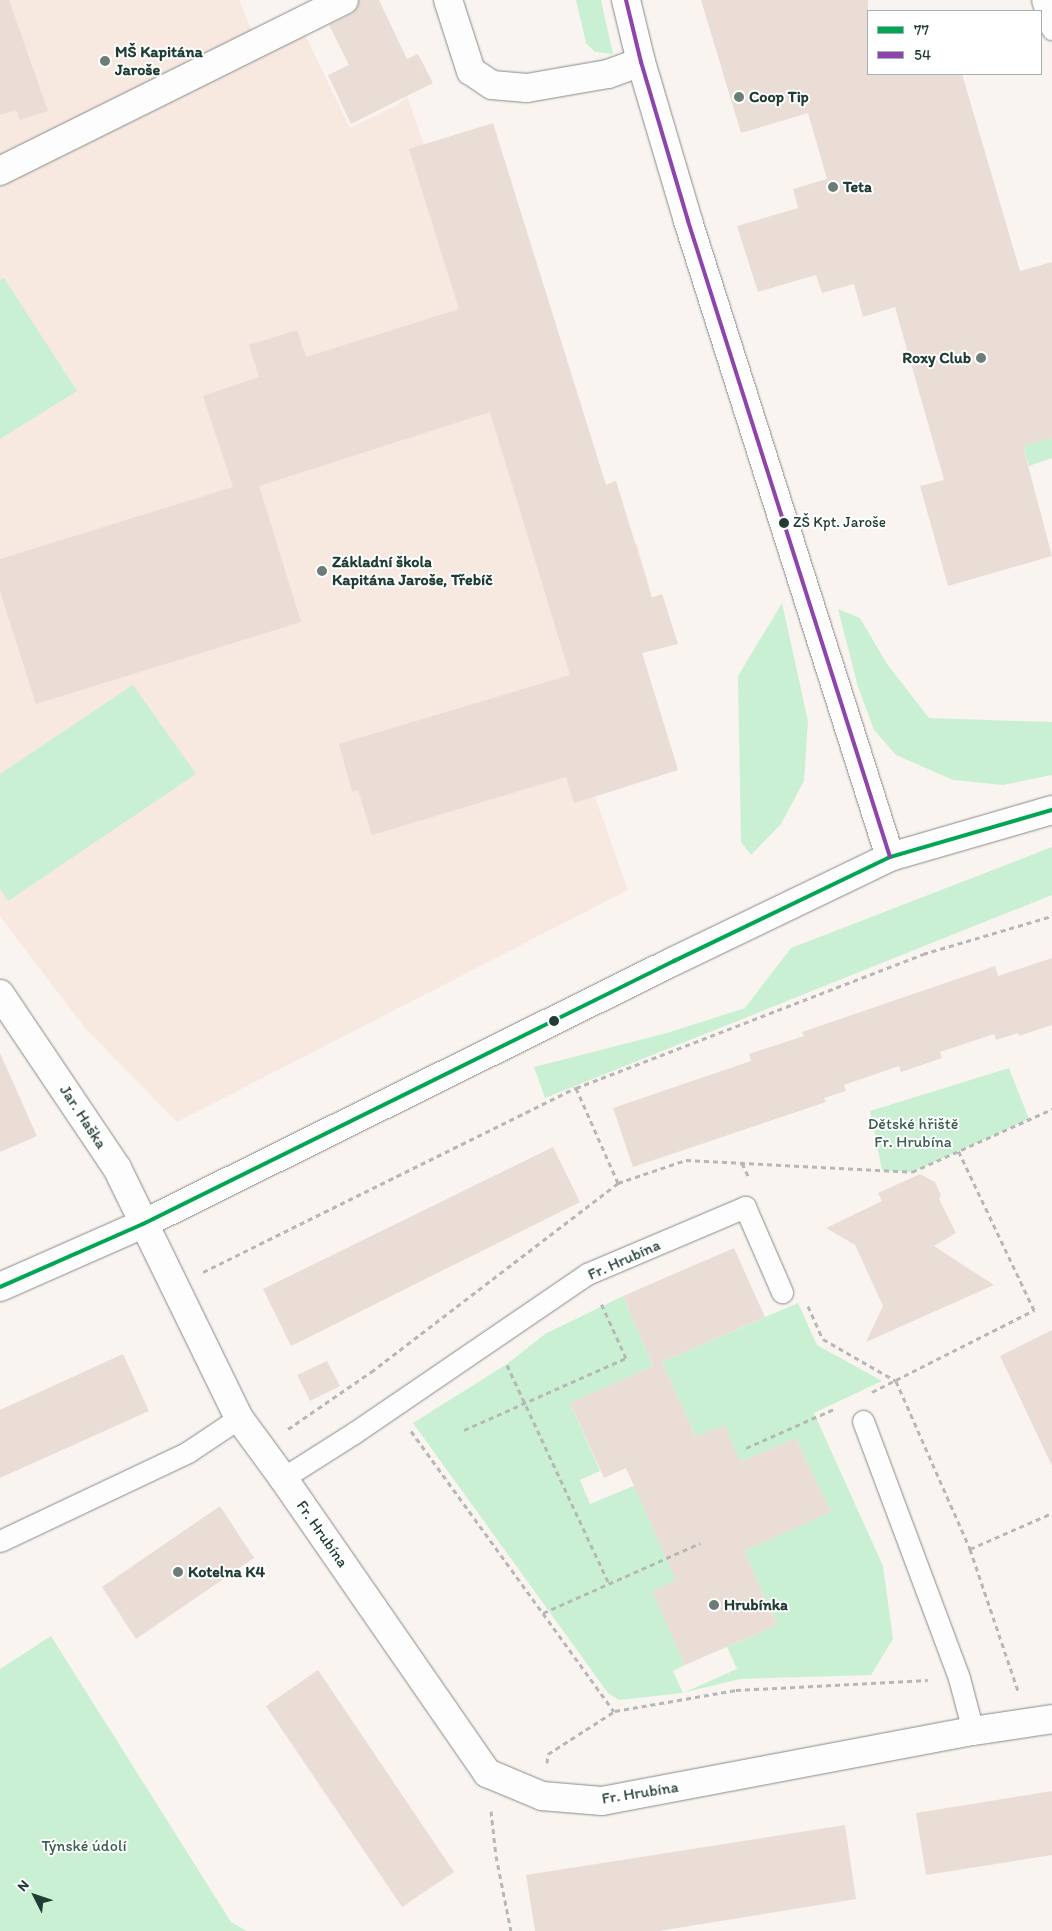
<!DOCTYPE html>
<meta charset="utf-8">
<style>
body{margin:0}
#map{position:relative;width:1052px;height:1931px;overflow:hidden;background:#faf4f0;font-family:Itim,sans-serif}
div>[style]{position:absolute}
.built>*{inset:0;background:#f7e8e0}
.green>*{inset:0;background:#caf0d3}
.building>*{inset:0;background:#eaddd6}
.path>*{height:3px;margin-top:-1.5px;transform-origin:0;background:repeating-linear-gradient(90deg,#b5b8b6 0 5px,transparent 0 9px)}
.roads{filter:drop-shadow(0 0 1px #878a86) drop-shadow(0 0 1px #878a86)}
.service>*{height:21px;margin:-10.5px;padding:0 10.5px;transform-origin:10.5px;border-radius:10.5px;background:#fefdfd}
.pedestrian>*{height:28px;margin:-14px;padding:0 14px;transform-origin:14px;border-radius:14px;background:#fefdfd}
.minor>*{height:28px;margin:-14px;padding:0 14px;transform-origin:14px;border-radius:14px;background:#fefdfd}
.tertiary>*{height:28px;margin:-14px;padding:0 14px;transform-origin:14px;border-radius:14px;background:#fefdfd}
.bus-1>*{height:4px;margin:-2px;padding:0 2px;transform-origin:2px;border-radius:2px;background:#00a651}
.bus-2>*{height:4px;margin:-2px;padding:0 2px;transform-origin:2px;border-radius:2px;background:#8e44ad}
.dots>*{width:14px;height:14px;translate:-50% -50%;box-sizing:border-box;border:2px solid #fff;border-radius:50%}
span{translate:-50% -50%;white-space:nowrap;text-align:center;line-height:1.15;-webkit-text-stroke:4px #fff;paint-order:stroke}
.bus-label{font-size:15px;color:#1f3d34}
.left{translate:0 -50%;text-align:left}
.poi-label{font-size:16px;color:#1f3d34;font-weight:700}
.right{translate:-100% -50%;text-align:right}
.street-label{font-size:16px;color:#1f3d34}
.park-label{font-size:16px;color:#39604f}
.legend{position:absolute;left:867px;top:10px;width:175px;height:65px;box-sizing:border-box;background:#fff;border:1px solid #a5b1ae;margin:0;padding:6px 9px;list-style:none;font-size:15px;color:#1f3d34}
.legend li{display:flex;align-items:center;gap:10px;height:25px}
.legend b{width:25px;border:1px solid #a5b1ae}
.north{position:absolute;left:10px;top:1871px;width:50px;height:50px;-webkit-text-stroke:4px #fff;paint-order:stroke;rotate:311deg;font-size:14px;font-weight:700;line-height:20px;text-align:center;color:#1f3d34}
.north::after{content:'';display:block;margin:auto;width:18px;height:22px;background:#1f3d34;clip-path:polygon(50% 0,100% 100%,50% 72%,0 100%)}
</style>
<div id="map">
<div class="built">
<div style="clip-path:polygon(0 0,239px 0,255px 39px,0 163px)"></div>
<div style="clip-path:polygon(300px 24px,350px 128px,398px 105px,407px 96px,424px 145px,606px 485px,616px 481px,626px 515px,625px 547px,637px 543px,652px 597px,662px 594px,678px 644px,642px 653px,678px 770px,595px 797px,628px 890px,177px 1122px,85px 1028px,0 916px,0 180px)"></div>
</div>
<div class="green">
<div style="clip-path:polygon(576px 0,601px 0,613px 54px,595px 52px,586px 43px)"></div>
<div style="clip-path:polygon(4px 278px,77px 391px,0 439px,0 280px)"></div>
<div style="clip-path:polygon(1052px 438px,1052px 458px,1029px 466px,1022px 443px)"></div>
<div style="clip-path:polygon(782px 603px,808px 721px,804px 781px,781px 824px,751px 855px,741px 842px,738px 676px)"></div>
<div style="clip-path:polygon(838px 609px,860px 618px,887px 664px,929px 718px,1052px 722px,1052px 775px,1003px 785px,953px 780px,896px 755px,874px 730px,858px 687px)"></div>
<div style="clip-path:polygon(133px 685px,196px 774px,8px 901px,0 889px,0 774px)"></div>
<div style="clip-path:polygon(1052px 847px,1052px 895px,545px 1098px,534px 1067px,667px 1033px,745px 1008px,791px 948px)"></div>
<div style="clip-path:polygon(1009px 1068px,1029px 1119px,912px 1172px,882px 1170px,870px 1111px)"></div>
<div style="clip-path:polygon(623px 1296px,653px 1366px,570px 1403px,600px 1471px,580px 1480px,590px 1504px,648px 1480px,735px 1554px,653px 1591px,685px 1665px,673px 1671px,683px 1693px,737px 1669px,727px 1647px,777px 1625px,744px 1551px,830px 1512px,796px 1438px,741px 1462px,696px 1437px,662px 1362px,798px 1303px,817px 1345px,882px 1381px,814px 1413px,883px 1566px,893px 1639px,871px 1675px,740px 1679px,682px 1693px,619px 1700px,608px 1693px,413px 1423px,507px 1364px,545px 1334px)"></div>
<div style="clip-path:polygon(51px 1636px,231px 1922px,247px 1931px,0 1931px,0 1669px)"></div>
</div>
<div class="building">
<div style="clip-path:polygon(0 0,9px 0,48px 111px,20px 120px,16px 110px,0 115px)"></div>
<div style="clip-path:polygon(359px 0,379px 0,407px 59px,418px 54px,433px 83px,351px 124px,328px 75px,349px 65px,329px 25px,351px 14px,357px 8px)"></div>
<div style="clip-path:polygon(701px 0,868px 0,868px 74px,962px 74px,1020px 271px,1052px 262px,1052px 438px,1023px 446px,1052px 556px,948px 586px,920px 486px,944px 480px,895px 307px,863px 317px,854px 284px,822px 293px,816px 275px,758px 292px,737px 226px,798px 208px,793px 189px,827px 179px,808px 113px,741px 133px)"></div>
<div style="clip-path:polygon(493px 123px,606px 485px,616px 481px,652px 598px,662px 594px,678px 644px,642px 653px,678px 770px,574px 803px,566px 777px,372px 835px,358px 790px,352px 792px,339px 744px,570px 675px,490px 412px,259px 486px,301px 622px,36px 704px,0 591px,0 559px,233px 487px,203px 396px,259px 377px,249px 345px,297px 330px,306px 357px,459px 309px,409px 149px)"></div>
<div style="clip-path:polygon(1052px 958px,1052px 1025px,1019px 1036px,1018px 1033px,996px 1040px,994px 1034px,940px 1052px,942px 1058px,901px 1072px,899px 1066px,844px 1085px,846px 1091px,824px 1098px,826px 1102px,633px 1167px,613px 1108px,751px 1061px,749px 1054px,804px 1036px,802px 1032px,995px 966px,998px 976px)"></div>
<div style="clip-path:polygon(0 1053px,37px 1136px,0 1152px)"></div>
<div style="clip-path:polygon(553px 1147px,580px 1202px,291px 1346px,263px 1289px)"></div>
<div style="clip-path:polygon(920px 1174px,935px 1182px,941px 1195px,939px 1199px,956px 1233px,934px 1246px,994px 1285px,866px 1342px,883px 1306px,855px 1245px,826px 1228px,882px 1201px,878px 1193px)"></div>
<div style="clip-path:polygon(734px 1248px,765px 1317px,662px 1362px,696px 1437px,724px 1425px,741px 1462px,796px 1438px,831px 1512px,744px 1551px,777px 1625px,685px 1665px,652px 1591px,676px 1580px,626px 1468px,604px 1478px,570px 1403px,653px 1366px,623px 1296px)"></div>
<div style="clip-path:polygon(1052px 1330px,1052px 1466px,1000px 1356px)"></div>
<div style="clip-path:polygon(123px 1354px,149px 1411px,0 1478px,0 1410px)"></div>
<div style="clip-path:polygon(327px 1361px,340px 1386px,310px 1401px,297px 1375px)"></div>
<div style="clip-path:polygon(220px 1506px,254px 1558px,136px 1639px,102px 1587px)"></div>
<div style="clip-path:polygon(318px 1670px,454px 1872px,402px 1907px,266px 1706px)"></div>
<div style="clip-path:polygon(1052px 1791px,1052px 1855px,926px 1875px,916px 1813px)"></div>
<div style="clip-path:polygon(845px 1825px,856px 1899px,659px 1931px,535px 1931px,526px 1875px)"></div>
</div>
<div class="path">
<div style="left:576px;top:1088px;width:104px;rotate:66.1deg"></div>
<div style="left:742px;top:1163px;width:17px;rotate:65deg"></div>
<div style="left:203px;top:1272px;width:416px;rotate:-26.3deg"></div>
<div style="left:576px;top:1088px;width:372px;rotate:-21.1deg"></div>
<div style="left:923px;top:954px;width:134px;rotate:-16.4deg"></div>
<div style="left:808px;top:1306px;width:36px;rotate:66deg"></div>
<div style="left:823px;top:1339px;width:84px;rotate:29.9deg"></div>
<div style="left:896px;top:1381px;width:184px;rotate:66.2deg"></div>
<div style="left:970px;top:1549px;width:150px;rotate:71.3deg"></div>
<div style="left:507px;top:1365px;width:239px;rotate:65deg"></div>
<div style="left:872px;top:1392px;width:182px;rotate:-26.8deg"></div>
<div style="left:1034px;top:1310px;width:177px;rotate:-115.4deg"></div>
<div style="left:288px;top:1429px;width:101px;rotate:-34.5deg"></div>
<div style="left:371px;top:1372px;width:311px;rotate:-37.4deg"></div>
<div style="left:618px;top:1183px;width:72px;rotate:-18.7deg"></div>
<div style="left:686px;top:1160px;width:226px;rotate:3deg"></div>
<div style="left:912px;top:1172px;width:154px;rotate:-24.2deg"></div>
<div style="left:464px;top:1430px;width:177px;rotate:-24deg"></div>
<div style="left:626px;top:1358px;width:63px;rotate:-114.5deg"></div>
<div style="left:411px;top:1431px;width:346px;rotate:54.1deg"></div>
<div style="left:746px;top:1448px;width:96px;rotate:-23.9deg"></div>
<div style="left:970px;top:1549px;width:90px;rotate:-23.7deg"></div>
<div style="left:543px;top:1613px;width:172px;rotate:-24deg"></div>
<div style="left:547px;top:1763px;width:9px;rotate:-84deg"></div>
<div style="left:548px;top:1754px;width:80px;rotate:-32.7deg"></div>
<div style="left:615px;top:1711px;width:123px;rotate:-9.8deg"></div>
<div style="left:736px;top:1690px;width:192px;rotate:-3deg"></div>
<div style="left:491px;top:1811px;width:45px;rotate:83.7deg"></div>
<div style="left:496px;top:1856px;width:76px;rotate:78.7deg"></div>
</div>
<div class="roads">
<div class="service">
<div style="left:1042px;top:0;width:31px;rotate:71deg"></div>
<div style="left:863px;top:1421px;width:274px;rotate:69.5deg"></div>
<div style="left:959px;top:1678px;width:55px;rotate:75.2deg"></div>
<div style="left:283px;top:1478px;width:84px;rotate:-32.4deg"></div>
<div style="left:354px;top:1433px;width:282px;rotate:-34.3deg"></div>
<div style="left:587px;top:1274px;width:172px;rotate:-23deg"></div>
<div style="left:745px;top:1207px;width:93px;rotate:66.5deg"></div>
<div style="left:0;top:1541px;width:208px;rotate:-25.3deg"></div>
<div style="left:188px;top:1452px;width:61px;rotate:-33.7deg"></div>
</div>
<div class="pedestrian">
<div style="left:0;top:171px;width:384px;rotate:-26.4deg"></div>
</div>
<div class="minor">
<div style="left:448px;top:0;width:75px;rotate:72.1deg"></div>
<div style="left:471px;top:71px;width:25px;rotate:34deg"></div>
<div style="left:492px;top:85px;width:35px;rotate:5deg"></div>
<div style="left:527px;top:88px;width:82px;rotate:-9.8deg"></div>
<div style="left:608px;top:74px;width:35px;rotate:-20deg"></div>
<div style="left:0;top:994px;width:210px;rotate:56.1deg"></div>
<div style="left:117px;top:1168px;width:278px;rotate:64deg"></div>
<div style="left:239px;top:1418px;width:74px;rotate:53.7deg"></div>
<div style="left:283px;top:1478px;width:359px;rotate:55.3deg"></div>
<div style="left:487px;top:1773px;width:60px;rotate:22.7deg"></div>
<div style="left:542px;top:1796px;width:60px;rotate:4.8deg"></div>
<div style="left:602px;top:1801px;width:378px;rotate:-10.7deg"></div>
<div style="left:973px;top:1731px;width:80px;rotate:-8.6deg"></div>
</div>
<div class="tertiary">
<div style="left:626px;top:0;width:64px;rotate:76.4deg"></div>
<div style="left:641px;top:62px;width:166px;rotate:73.5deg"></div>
<div style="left:688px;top:221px;width:667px;rotate:72.38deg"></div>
<div style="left:0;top:1287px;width:156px;rotate:-23.8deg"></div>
<div style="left:143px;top:1224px;width:593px;rotate:-26.35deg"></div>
<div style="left:674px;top:961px;width:240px;rotate:-25.7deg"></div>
<div style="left:890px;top:857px;width:169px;rotate:-16.2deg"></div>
</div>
</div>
<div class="bus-1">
<div style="left:0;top:1287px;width:156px;rotate:-23.8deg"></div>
<div style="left:143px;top:1224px;width:593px;rotate:-26.35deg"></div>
<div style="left:674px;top:961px;width:240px;rotate:-25.7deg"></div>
<div style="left:890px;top:857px;width:169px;rotate:-16.2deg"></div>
</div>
<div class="bus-2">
<div style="left:626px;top:0;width:64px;rotate:76.4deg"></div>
<div style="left:641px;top:62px;width:166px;rotate:73.5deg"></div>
<div style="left:688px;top:221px;width:667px;rotate:72.38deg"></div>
</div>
<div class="dots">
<div style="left:105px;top:61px;background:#6c7d76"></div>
<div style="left:739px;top:97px;background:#6c7d76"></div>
<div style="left:833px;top:187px;background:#6c7d76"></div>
<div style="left:981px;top:358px;background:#6c7d76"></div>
<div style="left:784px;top:523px;background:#1f3d34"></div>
<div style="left:322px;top:571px;background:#6c7d76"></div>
<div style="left:554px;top:1021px;background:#1f3d34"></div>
<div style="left:178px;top:1572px;background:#6c7d76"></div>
<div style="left:714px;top:1605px;background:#6c7d76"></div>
</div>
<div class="bus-label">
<span class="left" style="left:793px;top:523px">ZŠ Kpt. Jaroše</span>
</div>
<div class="poi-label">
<span class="left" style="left:115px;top:61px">MŠ Kapitána<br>Jaroše</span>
<span class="left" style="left:749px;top:97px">Coop Tip</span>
<span class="left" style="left:843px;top:187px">Teta</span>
<span class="right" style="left:971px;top:358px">Roxy Club</span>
<span class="left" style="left:332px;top:571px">Základní škola<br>Kapitána Jaroše, Třebíč</span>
<span class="left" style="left:188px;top:1572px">Kotelna K4</span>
<span class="left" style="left:724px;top:1605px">Hrubínka</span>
</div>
<div class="street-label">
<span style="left:83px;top:1117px;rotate:57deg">Jar. Haška</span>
<span style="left:624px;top:1260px;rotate:-24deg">Fr. Hrubína</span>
<span style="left:322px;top:1534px;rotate:55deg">Fr. Hrubína</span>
<span style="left:640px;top:1793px;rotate:-9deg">Fr. Hrubína</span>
</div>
<div class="park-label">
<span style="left:913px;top:1133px">Dětské hřiště<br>Fr. Hrubína</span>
<span style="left:84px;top:1846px">Týnské údolí</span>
</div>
<ul class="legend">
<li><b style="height:6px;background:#00a651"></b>77</li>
<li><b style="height:6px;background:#8e44ad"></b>54</li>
</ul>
<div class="north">N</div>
</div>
